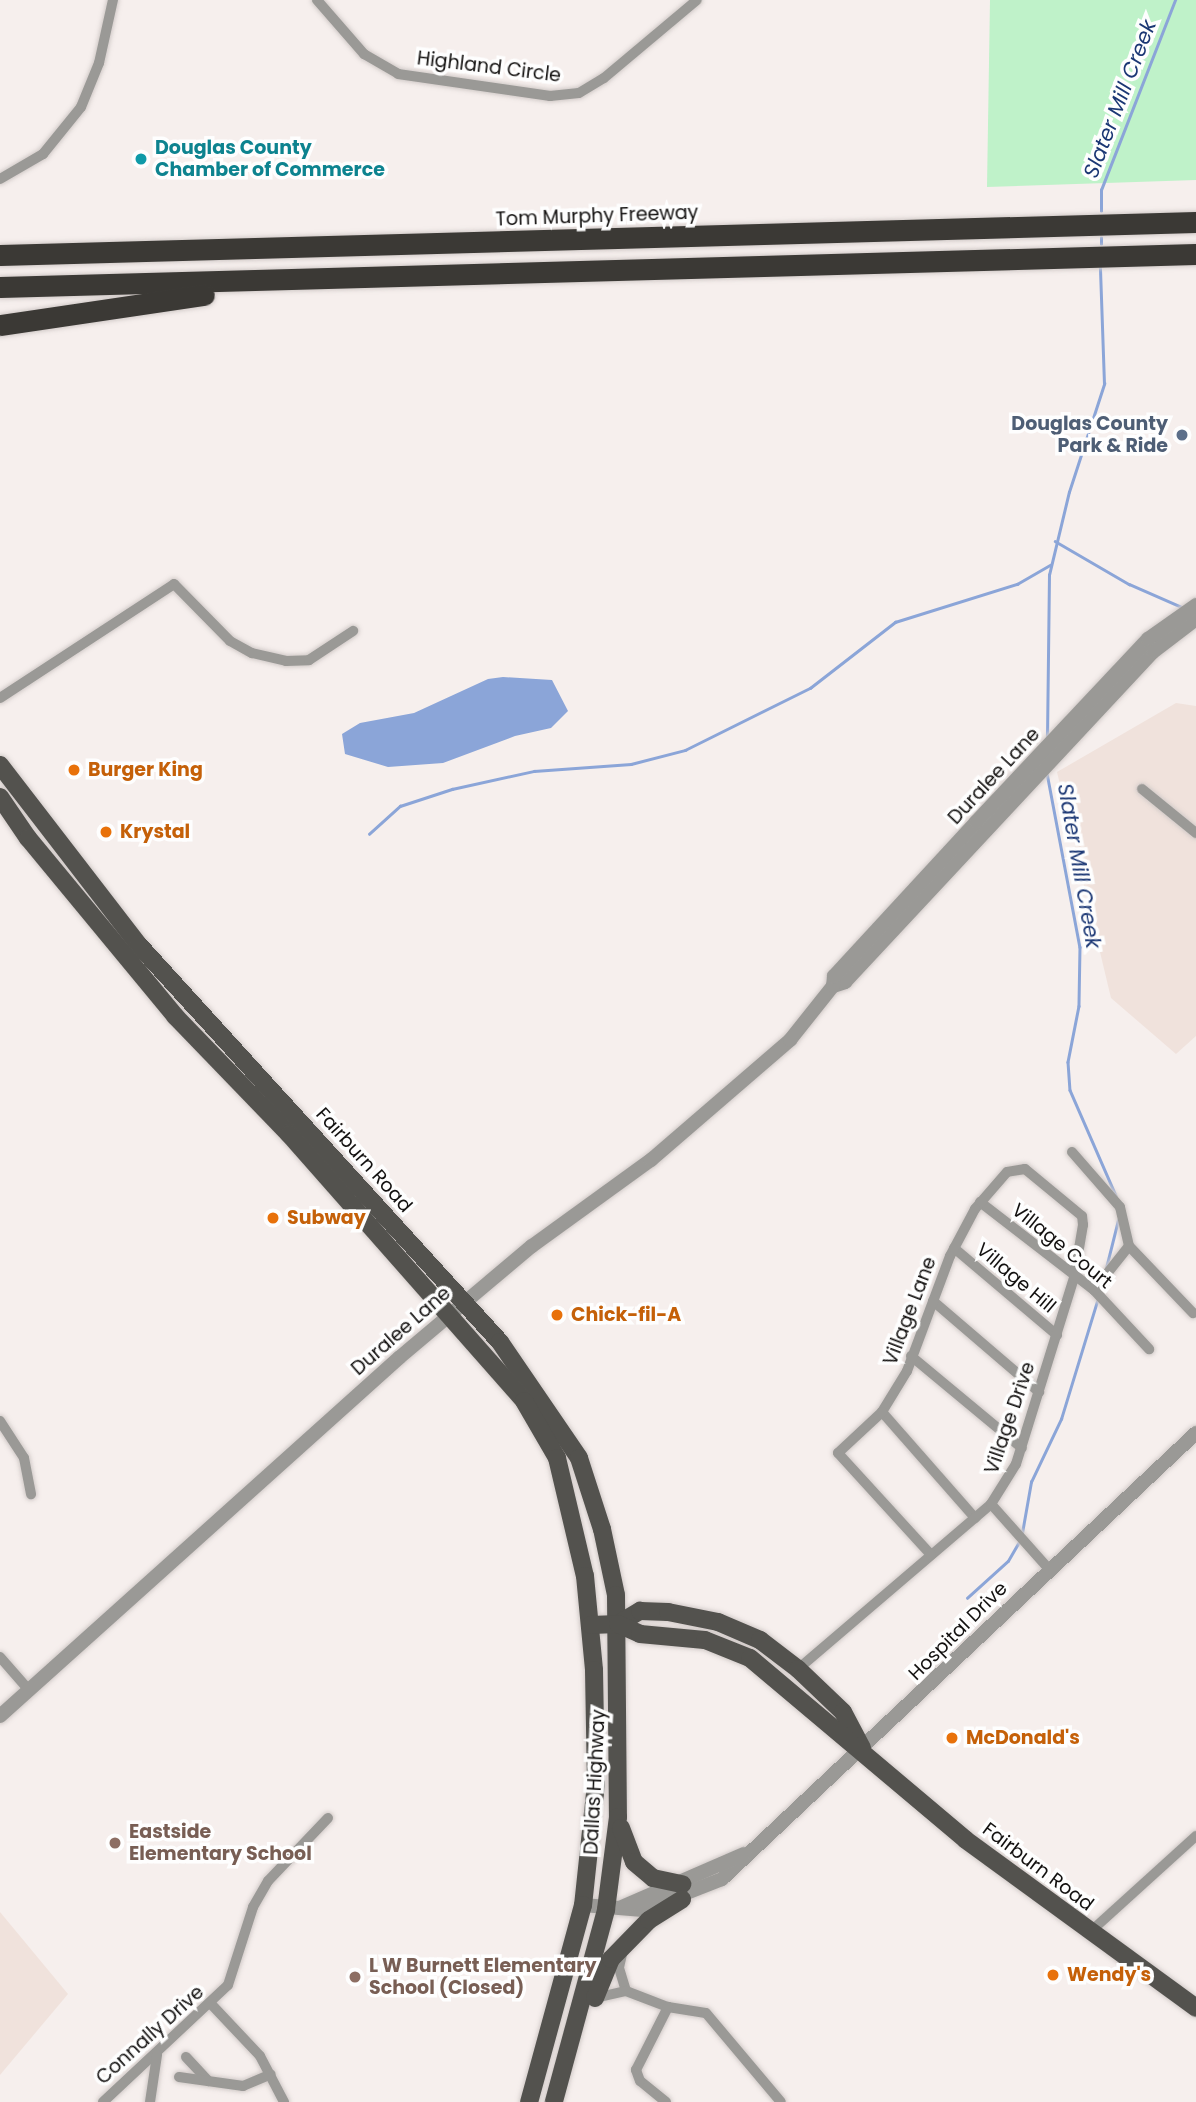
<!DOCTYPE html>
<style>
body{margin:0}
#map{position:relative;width:1196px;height:2102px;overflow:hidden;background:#f6efed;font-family:Poppins,sans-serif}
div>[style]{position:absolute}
.built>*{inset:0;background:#f0e2dc}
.green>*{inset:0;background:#bff2c9}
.water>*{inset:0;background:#8ba5d8}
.stream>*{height:2.5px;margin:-1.25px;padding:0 1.25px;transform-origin:1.25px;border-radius:1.25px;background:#8ba5d8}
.roads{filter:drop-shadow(0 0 2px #d2cbc9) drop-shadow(0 0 2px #d2cbc9)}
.minor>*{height:10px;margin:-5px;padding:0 5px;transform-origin:5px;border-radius:5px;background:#9a9996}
.tertiary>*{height:14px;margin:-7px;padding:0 7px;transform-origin:7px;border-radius:7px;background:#9a9996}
.primary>*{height:18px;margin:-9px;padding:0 9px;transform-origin:9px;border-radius:9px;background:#53524e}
.motorway>*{height:21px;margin:-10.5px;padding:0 10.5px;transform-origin:10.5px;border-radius:10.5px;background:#3b3935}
.dots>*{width:19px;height:19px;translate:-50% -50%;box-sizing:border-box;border:4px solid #fefefe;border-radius:50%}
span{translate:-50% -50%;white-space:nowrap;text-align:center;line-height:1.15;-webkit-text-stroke:7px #fefefe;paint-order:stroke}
.street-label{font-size:19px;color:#12100f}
.culture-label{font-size:19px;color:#0d838f;font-weight:700}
.left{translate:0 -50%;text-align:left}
.service-label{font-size:19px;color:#4e5e75;font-weight:700}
.right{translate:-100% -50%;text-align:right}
.food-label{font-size:19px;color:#c56008;font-weight:700}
.education-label{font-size:19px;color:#785e54;font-weight:700}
.water-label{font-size:21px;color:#1b3774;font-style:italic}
</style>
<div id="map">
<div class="built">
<div style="clip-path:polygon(1176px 703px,1196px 706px,1196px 1036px,1176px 1054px,1111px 998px,1057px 772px)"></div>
<div style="clip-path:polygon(0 1912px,68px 1994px,0 2075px)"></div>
</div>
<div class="green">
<div style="clip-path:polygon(990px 0,1196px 0,1196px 180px,987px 187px)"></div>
</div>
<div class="water">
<div style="clip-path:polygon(503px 677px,552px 680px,568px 711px,551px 728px,515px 736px,443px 763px,388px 767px,345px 754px,342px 734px,360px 723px,414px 713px,488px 679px)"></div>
</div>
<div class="stream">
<div style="left:1101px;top:211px;width:21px;rotate:-90deg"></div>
<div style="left:1101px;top:190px;width:204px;rotate:-68.7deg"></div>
<div style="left:1101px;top:244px;width:6px;rotate:-90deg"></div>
<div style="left:1055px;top:541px;width:86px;rotate:30.2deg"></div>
<div style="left:1129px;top:584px;width:58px;rotate:23.5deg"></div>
<div style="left:1047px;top:738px;width:163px;rotate:-89.3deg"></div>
<div style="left:1049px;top:575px;width:85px;rotate:-76.5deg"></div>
<div style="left:1069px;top:492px;width:114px;rotate:-72deg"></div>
<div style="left:1104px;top:384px;width:117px;rotate:-92deg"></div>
<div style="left:1047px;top:773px;width:177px;rotate:79.3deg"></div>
<div style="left:1080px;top:947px;width:59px;rotate:91deg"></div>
<div style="left:1079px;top:1006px;width:57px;rotate:101.1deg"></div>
<div style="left:1068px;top:1062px;width:28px;rotate:86deg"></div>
<div style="left:1070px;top:1090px;width:116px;rotate:66.5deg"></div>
<div style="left:369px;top:834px;width:42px;rotate:-42.1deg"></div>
<div style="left:400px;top:806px;width:55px;rotate:-18.1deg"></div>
<div style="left:452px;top:789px;width:84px;rotate:-12.4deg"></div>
<div style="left:534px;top:771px;width:97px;rotate:-4.1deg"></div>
<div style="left:631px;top:764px;width:56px;rotate:-14.5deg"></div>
<div style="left:685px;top:750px;width:140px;rotate:-26.4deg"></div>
<div style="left:810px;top:688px;width:108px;rotate:-37.8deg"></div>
<div style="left:895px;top:622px;width:128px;rotate:-17.3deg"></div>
<div style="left:1017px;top:584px;width:38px;rotate:-30deg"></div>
<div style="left:1106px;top:1268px;width:49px;rotate:-76deg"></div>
<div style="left:1022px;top:1533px;width:52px;rotate:-80deg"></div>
<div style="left:1031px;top:1482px;width:70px;rotate:-64.5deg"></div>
<div style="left:1061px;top:1419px;width:127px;rotate:-73deg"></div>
<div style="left:967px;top:1598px;width:55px;rotate:-42.1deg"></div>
<div style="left:1008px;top:1561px;width:24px;rotate:-60deg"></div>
</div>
<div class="roads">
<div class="minor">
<div style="left:317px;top:0;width:72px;rotate:49deg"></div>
<div style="left:364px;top:54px;width:39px;rotate:30deg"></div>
<div style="left:398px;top:74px;width:154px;rotate:8.2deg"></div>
<div style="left:550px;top:96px;width:29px;rotate:-6deg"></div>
<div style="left:579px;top:93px;width:29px;rotate:-31deg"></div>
<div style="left:604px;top:78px;width:121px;rotate:-40deg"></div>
<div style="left:0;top:179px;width:50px;rotate:-30.2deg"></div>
<div style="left:43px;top:154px;width:60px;rotate:-51deg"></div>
<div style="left:81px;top:107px;width:48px;rotate:-67.8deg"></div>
<div style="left:99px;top:63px;width:65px;rotate:-77.5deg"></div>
<div style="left:0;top:698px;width:208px;rotate:-33.2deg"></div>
<div style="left:174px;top:584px;width:80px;rotate:45.5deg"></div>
<div style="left:230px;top:641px;width:25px;rotate:29deg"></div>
<div style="left:252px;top:653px;width:35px;rotate:13deg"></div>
<div style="left:286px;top:661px;width:23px;rotate:-2deg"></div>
<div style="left:309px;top:660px;width:53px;rotate:-33.4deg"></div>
<div style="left:1142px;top:789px;width:70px;rotate:39.2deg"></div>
<div style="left:1072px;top:1152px;width:73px;rotate:48.9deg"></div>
<div style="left:1120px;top:1207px;width:40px;rotate:77deg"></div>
<div style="left:1129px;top:1246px;width:93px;rotate:46.3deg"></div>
<div style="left:980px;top:1202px;width:144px;rotate:37.7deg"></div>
<div style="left:1094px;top:1290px;width:81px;rotate:47deg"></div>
<div style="left:954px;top:1248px;width:135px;rotate:40.2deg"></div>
<div style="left:1094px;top:1290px;width:56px;rotate:-51.5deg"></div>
<div style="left:933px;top:1301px;width:140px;rotate:40.6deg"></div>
<div style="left:911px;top:1356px;width:144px;rotate:39.7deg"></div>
<div style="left:882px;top:1412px;width:141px;rotate:48.7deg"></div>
<div style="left:0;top:1421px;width:44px;rotate:57deg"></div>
<div style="left:24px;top:1458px;width:37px;rotate:79deg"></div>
<div style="left:991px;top:1504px;width:87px;rotate:48.3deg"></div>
<div style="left:0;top:1657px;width:43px;rotate:48.8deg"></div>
<div style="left:798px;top:1669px;width:254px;rotate:-40.5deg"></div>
<div style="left:991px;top:1504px;width:47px;rotate:-58deg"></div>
<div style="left:1016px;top:1464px;width:195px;rotate:-72.7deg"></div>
<div style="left:1074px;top:1278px;width:54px;rotate:-80.4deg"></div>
<div style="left:1083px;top:1225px;width:9px;rotate:-96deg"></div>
<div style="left:1082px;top:1216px;width:74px;rotate:-140.5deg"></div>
<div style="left:1025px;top:1169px;width:18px;rotate:171deg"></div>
<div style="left:1007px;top:1172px;width:49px;rotate:130.9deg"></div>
<div style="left:975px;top:1209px;width:53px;rotate:118deg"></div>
<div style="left:950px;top:1256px;width:123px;rotate:110.5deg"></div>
<div style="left:907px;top:1371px;width:48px;rotate:121.4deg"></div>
<div style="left:882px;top:1412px;width:60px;rotate:137deg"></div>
<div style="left:838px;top:1453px;width:138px;rotate:47.6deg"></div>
<div style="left:1090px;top:1932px;width:143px;rotate:-42.2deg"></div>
<div style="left:623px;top:1950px;width:18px;rotate:103deg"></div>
<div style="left:619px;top:1968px;width:24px;rotate:73deg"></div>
<div style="left:595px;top:1998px;width:32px;rotate:-13deg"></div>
<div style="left:626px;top:1991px;width:45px;rotate:20.9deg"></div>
<div style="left:668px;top:2007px;width:38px;rotate:9deg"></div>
<div style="left:706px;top:2013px;width:116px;rotate:49.9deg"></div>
<div style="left:212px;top:2005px;width:70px;rotate:46.7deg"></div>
<div style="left:260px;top:2056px;width:52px;rotate:62.4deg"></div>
<div style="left:186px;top:2057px;width:33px;rotate:47deg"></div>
<div style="left:179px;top:2077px;width:65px;rotate:8deg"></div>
<div style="left:243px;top:2086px;width:30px;rotate:-23deg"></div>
<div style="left:103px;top:2102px;width:171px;rotate:-43.1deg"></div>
<div style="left:228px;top:1985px;width:82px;rotate:-72.2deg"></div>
<div style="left:253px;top:1907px;width:30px;rotate:-60deg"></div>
<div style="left:268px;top:1881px;width:87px;rotate:-46.4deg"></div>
<div style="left:150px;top:2102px;width:48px;rotate:-81.5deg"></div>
<div style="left:666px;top:2102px;width:33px;rotate:-141deg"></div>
<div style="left:640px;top:2081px;width:12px;rotate:-110deg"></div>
<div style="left:636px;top:2070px;width:71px;rotate:-63.1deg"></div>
</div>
<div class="tertiary">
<div style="left:833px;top:986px;width:13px;rotate:-18deg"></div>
<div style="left:845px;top:982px;width:451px;rotate:-47deg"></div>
<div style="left:1153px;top:652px;width:54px;rotate:-37.5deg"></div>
<div style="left:0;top:1716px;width:537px;rotate:-41.91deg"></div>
<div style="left:400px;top:1357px;width:172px;rotate:-40.1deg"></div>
<div style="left:532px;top:1246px;width:147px;rotate:-35.9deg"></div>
<div style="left:651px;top:1160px;width:184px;rotate:-40.8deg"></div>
<div style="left:790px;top:1040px;width:69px;rotate:-51.5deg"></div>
<div style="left:833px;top:986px;width:10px;rotate:-84deg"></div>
<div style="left:834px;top:976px;width:209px;rotate:-47.3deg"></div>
<div style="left:976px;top:822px;width:251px;rotate:-46.8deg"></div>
<div style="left:1148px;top:639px;width:59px;rotate:-35.3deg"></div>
<div style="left:583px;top:1905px;width:60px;rotate:4.8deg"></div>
<div style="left:643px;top:1910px;width:85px;rotate:-21.4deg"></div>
<div style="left:722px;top:1879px;width:651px;rotate:-43.26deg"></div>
<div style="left:622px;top:1907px;width:133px;rotate:-23.5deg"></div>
</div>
<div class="primary">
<div style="left:0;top:765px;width:226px;rotate:52.4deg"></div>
<div style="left:138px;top:944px;width:538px;rotate:47.71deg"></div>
<div style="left:500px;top:1342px;width:140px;rotate:55.7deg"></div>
<div style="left:579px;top:1458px;width:75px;rotate:72.1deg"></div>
<div style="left:602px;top:1529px;width:67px;rotate:78deg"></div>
<div style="left:616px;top:1595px;width:222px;rotate:89.5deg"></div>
<div style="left:618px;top:1817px;width:94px;rotate:97.4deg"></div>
<div style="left:606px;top:1910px;width:199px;rotate:105.2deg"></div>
<div style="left:0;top:797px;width:50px;rotate:55.7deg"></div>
<div style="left:28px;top:838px;width:231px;rotate:50.4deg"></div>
<div style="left:175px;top:1016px;width:164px;rotate:46deg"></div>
<div style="left:289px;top:1134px;width:356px;rotate:48.6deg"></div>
<div style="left:524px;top:1401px;width:66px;rotate:59.9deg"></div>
<div style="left:557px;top:1458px;width:121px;rotate:76.7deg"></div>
<div style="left:585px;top:1576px;width:94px;rotate:84.5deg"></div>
<div style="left:594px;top:1670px;width:114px;rotate:89deg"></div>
<div style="left:596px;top:1784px;width:122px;rotate:96.1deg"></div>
<div style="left:583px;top:1905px;width:204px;rotate:105.3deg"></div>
<div style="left:618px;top:1624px;width:26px;rotate:-31deg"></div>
<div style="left:640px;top:1611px;width:28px;rotate:2deg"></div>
<div style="left:668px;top:1612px;width:51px;rotate:11.3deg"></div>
<div style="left:718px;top:1622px;width:46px;rotate:23.2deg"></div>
<div style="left:760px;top:1640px;width:48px;rotate:37.3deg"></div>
<div style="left:798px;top:1669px;width:62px;rotate:43.7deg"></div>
<div style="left:843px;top:1712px;width:41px;rotate:62.2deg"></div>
<div style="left:591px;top:1625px;width:27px;rotate:-2deg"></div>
<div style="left:618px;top:1624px;width:24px;rotate:24deg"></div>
<div style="left:640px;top:1634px;width:65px;rotate:5.3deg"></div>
<div style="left:705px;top:1640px;width:48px;rotate:21.8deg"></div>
<div style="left:750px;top:1658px;width:282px;rotate:40.1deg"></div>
<div style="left:966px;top:1840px;width:285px;rotate:36.1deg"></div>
<div style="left:621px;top:1828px;width:36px;rotate:69deg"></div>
<div style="left:634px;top:1862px;width:25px;rotate:40deg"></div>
<div style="left:653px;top:1878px;width:30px;rotate:12deg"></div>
<div style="left:595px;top:1998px;width:42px;rotate:-67.7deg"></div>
<div style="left:611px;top:1959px;width:54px;rotate:-45.7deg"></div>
<div style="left:649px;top:1920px;width:39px;rotate:-32deg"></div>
</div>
<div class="motorway">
<div style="left:0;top:255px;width:1196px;rotate:-1.58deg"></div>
<div style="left:0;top:287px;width:1196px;rotate:-1.58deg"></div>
<div style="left:0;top:325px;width:206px;rotate:-8.4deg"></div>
</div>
</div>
<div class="dots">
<div style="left:141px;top:159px;background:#0f9aa8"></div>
<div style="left:1182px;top:435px;background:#5c6f8a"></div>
<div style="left:74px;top:770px;background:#e8710a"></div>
<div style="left:106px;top:832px;background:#e8710a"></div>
<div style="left:273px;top:1218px;background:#e8710a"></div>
<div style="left:557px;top:1315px;background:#e8710a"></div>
<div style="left:952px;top:1738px;background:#e8710a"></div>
<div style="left:115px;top:1843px;background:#8d6e63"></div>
<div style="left:1053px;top:1975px;background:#e8710a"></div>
<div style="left:355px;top:1977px;background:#8d6e63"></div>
</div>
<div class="street-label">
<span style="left:489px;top:67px;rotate:7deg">Highland Circle</span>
<span style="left:597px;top:216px;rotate:-2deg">Tom Murphy Freeway</span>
<span style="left:994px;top:776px;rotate:-47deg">Duralee Lane</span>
<span style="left:364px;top:1160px;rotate:48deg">Fairburn Road</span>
<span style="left:1062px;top:1246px;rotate:39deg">Village Court</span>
<span style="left:1016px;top:1278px;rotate:40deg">Village Hill</span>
<span style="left:910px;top:1311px;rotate:-69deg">Village Lane</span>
<span style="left:401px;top:1331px;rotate:-41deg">Duralee Lane</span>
<span style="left:1010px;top:1418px;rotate:-71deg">Village Drive</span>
<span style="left:958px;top:1631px;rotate:-45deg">Hospital Drive</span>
<span style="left:595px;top:1782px;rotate:-87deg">Dallas Highway</span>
<span style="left:1038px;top:1867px;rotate:37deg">Fairburn Road</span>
<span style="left:150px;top:2035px;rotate:-42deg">Connally Drive</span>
</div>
<div class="culture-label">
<span class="left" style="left:155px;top:159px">Douglas County<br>Chamber of Commerce</span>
</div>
<div class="service-label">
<span class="right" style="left:1168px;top:435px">Douglas County<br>Park &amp; Ride</span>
</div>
<div class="food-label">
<span class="left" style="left:88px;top:770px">Burger King</span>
<span class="left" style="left:120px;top:832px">Krystal</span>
<span class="left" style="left:287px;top:1218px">Subway</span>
<span class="left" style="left:571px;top:1315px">Chick-fil-A</span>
<span class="left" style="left:966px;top:1738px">McDonald's</span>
<span class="left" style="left:1067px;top:1975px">Wendy's</span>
</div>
<div class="education-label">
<span class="left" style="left:129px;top:1843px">Eastside<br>Elementary School</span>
<span class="left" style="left:369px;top:1977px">L W Burnett Elementary<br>School (Closed)</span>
</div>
<div class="water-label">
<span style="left:1120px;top:99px;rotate:-69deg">Slater Mill Creek</span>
<span style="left:1079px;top:866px;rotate:80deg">Slater Mill Creek</span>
</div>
</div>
